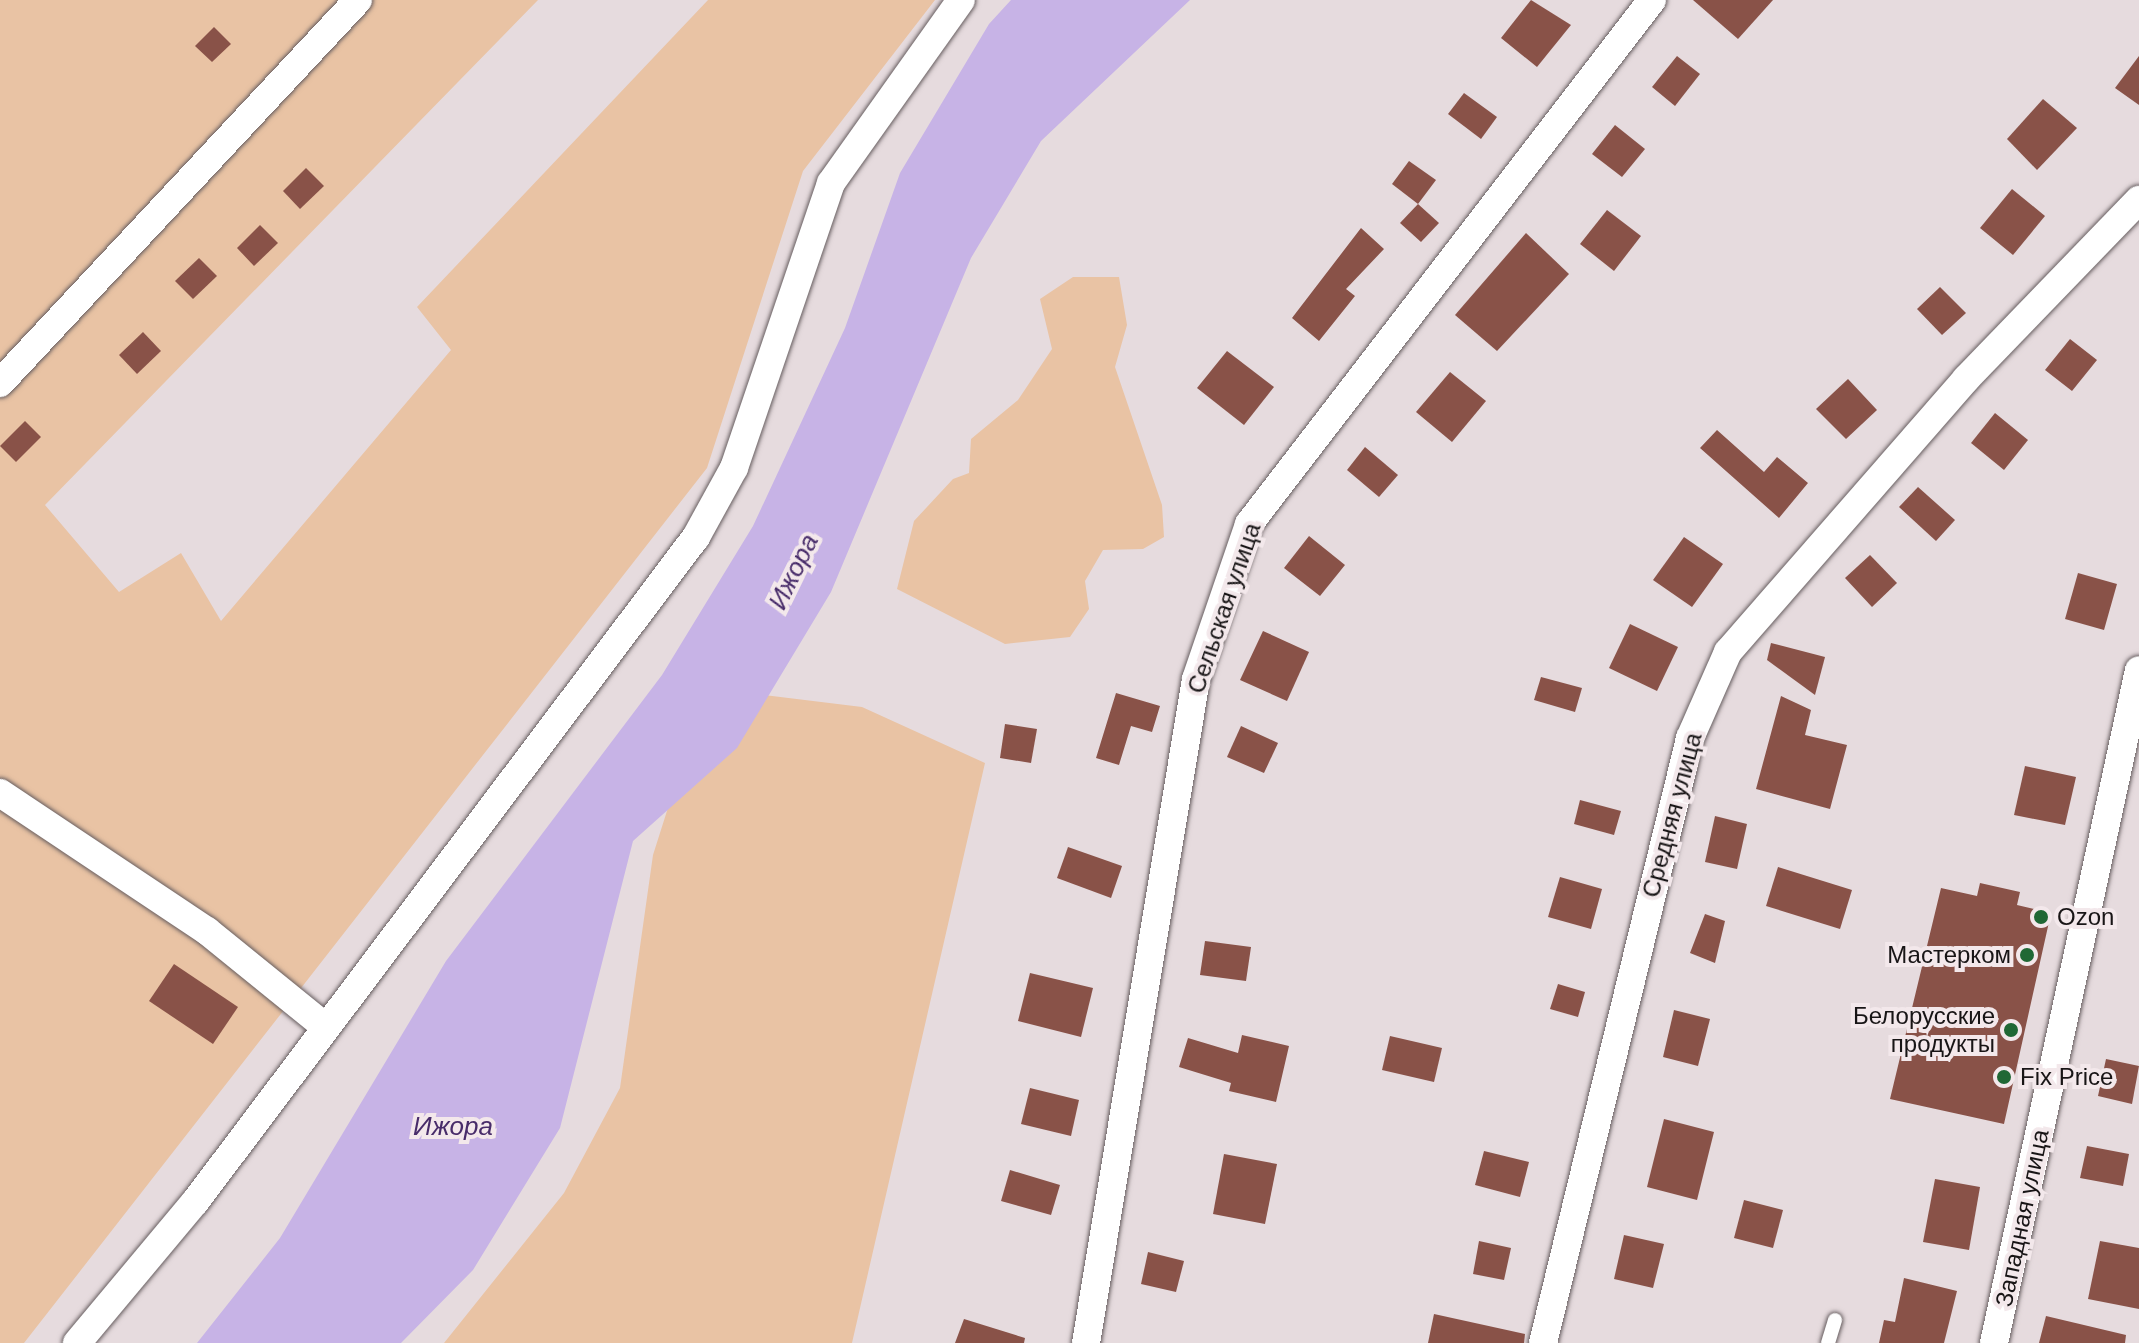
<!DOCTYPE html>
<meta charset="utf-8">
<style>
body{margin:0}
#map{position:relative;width:2139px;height:1343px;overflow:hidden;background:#e6dbde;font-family:Helvetica,sans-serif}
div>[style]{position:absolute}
.green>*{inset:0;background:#e9c3a4}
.water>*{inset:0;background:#c7b3e6}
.building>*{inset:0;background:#895248}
.roads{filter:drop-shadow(0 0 2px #665d5f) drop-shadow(0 0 2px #665d5f)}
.lane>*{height:14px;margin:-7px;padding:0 7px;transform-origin:7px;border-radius:7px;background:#fff}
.street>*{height:28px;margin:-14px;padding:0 14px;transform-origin:14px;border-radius:14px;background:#fff}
.dots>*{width:22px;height:22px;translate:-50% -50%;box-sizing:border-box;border:4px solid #f3e8eb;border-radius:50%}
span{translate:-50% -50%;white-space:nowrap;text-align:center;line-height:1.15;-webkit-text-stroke:8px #f3e8eb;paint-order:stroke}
.street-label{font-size:24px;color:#181516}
.poi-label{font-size:24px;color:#181516}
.left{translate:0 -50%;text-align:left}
.right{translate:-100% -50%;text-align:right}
.water-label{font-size:26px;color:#482c6a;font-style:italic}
</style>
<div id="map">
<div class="green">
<div style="clip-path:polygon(0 0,538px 0,45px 505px,119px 592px,181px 553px,221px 621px,451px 350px,417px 307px,708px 0,935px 0,803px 171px,707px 468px,24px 1343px,0 1343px)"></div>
<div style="clip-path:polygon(1073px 277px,1119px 277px,1127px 325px,1115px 367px,1162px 505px,1164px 537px,1143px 549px,1103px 550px,1085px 581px,1089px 609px,1070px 637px,1005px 644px,897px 589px,914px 521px,953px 479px,969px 473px,971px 439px,1018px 400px,1052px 349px,1040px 299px)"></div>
<div style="clip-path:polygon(706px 688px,862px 707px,985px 763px,852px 1343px,444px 1343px,564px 1193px,620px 1088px,653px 855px)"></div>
</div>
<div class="water">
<div style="clip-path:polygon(1011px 0,1190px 0,1041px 141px,971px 258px,831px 592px,737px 748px,633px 841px,560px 1128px,473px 1270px,401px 1343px,197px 1343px,280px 1238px,446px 961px,662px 675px,753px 526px,845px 328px,900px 173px,989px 24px)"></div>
</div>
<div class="building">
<div style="clip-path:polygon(1531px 0,1571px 25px,1537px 67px,1501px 38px)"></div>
<div style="clip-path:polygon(1693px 0,1773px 0,1738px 39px)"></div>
<div style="clip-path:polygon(214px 27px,231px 44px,212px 62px,195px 46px)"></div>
<div style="clip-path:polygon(1677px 56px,1700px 74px,1675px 106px,1652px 87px)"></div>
<div style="clip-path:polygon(2139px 56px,2139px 105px,2115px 88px)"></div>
<div style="clip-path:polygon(1464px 93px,1497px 117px,1481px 139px,1448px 114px)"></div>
<div style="clip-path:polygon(2043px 99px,2077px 128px,2037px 170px,2007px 139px)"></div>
<div style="clip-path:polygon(1615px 125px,1645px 149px,1622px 177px,1592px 154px)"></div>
<div style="clip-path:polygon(1409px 161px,1436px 180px,1418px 204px,1392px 184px)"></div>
<div style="clip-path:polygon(306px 168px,324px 186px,300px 209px,283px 191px)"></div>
<div style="clip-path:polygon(2012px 189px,2045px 216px,2013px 255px,1980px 228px)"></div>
<div style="clip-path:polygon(1418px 204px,1439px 223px,1421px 242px,1400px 223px)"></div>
<div style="clip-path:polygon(1607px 210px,1641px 236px,1614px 271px,1580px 244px)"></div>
<div style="clip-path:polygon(260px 225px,278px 243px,254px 266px,237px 248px)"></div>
<div style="clip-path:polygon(1361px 228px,1384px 249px,1346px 289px,1355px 296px,1319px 341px,1292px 318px)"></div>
<div style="clip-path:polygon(1526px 233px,1569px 274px,1497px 351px,1455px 315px)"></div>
<div style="clip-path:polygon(199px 258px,217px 276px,193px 299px,175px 281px)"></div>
<div style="clip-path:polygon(1940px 287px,1966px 313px,1942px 335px,1917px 309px)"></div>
<div style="clip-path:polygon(143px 332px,161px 351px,137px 374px,119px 355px)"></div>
<div style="clip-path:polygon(2070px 339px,2097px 360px,2072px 391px,2045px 370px)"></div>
<div style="clip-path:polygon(1227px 351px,1274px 387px,1244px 425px,1197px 388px)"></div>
<div style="clip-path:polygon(1450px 372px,1486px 401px,1452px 442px,1416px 412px)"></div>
<div style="clip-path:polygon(1848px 379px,1877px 410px,1846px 439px,1816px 409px)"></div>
<div style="clip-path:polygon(1995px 413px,2028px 440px,2004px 470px,1971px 443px)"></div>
<div style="clip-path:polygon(25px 421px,41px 437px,16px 462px,0 446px)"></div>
<div style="clip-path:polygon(1717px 430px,1764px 472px,1777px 457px,1808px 483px,1779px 518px,1700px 448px)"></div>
<div style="clip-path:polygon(1365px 447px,1398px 475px,1379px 497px,1347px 470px)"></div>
<div style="clip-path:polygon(1918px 487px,1955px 520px,1936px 541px,1899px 507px)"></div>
<div style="clip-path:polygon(1309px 536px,1345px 565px,1320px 596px,1284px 568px)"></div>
<div style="clip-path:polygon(1684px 537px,1723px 564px,1692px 607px,1653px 580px)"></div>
<div style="clip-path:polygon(1870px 555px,1897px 583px,1872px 607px,1845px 578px)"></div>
<div style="clip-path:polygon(2078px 573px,2117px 584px,2104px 630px,2065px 619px)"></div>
<div style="clip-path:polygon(1630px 624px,1678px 647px,1657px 691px,1609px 668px)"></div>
<div style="clip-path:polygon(1263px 631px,1309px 652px,1287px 701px,1240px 680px)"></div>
<div style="clip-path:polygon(1771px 643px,1825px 657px,1815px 695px,1767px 660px)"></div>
<div style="clip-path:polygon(1541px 677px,1582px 688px,1575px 712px,1534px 700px)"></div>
<div style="clip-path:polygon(1116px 693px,1160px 706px,1152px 732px,1131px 726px,1119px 765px,1096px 758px)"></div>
<div style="clip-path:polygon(1781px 696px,1811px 710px,1805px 735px,1847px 745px,1830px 809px,1756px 789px)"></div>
<div style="clip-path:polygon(1005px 724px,1037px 729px,1031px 763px,1000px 758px)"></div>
<div style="clip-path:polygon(1241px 726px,1278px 743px,1264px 773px,1227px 757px)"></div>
<div style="clip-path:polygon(2025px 766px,2076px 777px,2065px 825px,2014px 815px)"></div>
<div style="clip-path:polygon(1580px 800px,1621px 811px,1614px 835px,1574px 824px)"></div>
<div style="clip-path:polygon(1715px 816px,1747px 824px,1737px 869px,1705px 862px)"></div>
<div style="clip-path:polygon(1068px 847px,1122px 866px,1111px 898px,1057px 878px)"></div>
<div style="clip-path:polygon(1778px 867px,1852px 890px,1840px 929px,1766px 906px)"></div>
<div style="clip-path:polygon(1560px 877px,1602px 889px,1591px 929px,1548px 917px)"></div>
<div style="clip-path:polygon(1980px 883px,2020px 892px,2017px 905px,2051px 913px,2004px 1124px,1890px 1099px,1941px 888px,1977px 896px)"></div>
<div style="clip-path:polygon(1705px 914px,1725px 921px,1715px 963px,1690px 953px)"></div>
<div style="clip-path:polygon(1205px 941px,1251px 947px,1246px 981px,1200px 975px)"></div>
<div style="clip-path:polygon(174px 964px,238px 1007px,213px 1044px,149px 1001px)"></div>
<div style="clip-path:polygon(1030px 973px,1093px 988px,1081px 1037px,1018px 1021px)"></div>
<div style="clip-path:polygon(1558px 984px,1585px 992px,1578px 1017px,1550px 1009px)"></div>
<div style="clip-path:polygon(1674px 1010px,1710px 1019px,1698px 1066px,1663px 1057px)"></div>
<div style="clip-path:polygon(1242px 1035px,1289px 1046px,1276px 1102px,1229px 1091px,1231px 1083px,1179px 1067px,1188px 1038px,1238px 1053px)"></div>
<div style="clip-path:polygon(1390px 1036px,1442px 1048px,1434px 1082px,1382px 1070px)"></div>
<div style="clip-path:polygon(2106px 1059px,2139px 1066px,2132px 1104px,2098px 1096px)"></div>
<div style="clip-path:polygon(1030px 1088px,1079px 1100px,1071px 1136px,1021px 1124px)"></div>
<div style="clip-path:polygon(1664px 1119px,1714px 1132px,1697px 1200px,1647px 1187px)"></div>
<div style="clip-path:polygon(2087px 1146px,2129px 1154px,2123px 1186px,2080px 1178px)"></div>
<div style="clip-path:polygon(1484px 1151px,1529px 1162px,1520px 1197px,1475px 1185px)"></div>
<div style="clip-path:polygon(1224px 1154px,1277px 1164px,1265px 1224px,1213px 1214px)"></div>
<div style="clip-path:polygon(1010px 1170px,1060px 1185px,1051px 1215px,1001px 1201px)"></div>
<div style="clip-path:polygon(1935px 1179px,1980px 1187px,1969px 1250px,1923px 1242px)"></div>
<div style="clip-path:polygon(1744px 1200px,1783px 1210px,1773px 1248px,1734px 1238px)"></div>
<div style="clip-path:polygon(1624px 1235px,1664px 1244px,1653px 1288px,1614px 1279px)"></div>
<div style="clip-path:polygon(1479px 1241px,1511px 1248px,1504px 1280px,1473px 1274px)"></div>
<div style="clip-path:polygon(2100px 1241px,2139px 1248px,2139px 1309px,2088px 1299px)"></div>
<div style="clip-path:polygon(1148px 1252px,1184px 1261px,1176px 1292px,1141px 1284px)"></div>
<div style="clip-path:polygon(1904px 1278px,1957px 1291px,1944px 1343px,1879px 1343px,1884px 1320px,1895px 1322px)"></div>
<div style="clip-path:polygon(1434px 1314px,1525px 1334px,1524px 1343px,1428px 1343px)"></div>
<div style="clip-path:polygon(2046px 1316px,2126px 1335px,2125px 1343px,2039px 1343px)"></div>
<div style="clip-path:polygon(964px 1319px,1025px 1338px,1024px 1343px,955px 1343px)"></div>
</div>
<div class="roads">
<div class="lane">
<div style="left:1828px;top:1343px;width:24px;rotate:-73deg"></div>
</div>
<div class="street">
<div style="left:0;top:383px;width:524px;rotate:-46.93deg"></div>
<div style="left:0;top:793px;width:249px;rotate:33.7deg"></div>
<div style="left:207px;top:931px;width:149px;rotate:39deg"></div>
<div style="left:77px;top:1343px;width:184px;rotate:-50.1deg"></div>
<div style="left:195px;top:1202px;width:833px;rotate:-53.01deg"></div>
<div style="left:696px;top:537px;width:79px;rotate:-61.2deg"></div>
<div style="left:734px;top:468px;width:301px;rotate:-71.2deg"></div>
<div style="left:831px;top:183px;width:224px;rotate:-54.6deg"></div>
<div style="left:1086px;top:1343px;width:673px;rotate:-80.59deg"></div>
<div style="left:1196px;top:679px;width:164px;rotate:-71.1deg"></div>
<div style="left:1249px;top:524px;width:661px;rotate:-52.44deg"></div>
<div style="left:1543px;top:1343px;width:623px;rotate:-76.34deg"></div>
<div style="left:1690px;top:738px;width:94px;rotate:-66.2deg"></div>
<div style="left:1728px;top:652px;width:362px;rotate:-48.9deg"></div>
<div style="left:1966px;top:379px;width:249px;rotate:-46deg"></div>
<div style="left:1994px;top:1343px;width:688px;rotate:-77.84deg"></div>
</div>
</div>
<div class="dots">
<div style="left:2041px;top:917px;background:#206835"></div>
<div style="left:2027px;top:955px;background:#206835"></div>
<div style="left:2011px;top:1030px;background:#206835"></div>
<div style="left:2004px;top:1077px;background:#206835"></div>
</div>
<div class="street-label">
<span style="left:1224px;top:608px;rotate:-71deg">Сельская улица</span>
<span style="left:1672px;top:815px;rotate:-75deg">Средняя улица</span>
<span style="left:2022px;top:1218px;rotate:-78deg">Западная улица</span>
</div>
<div class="poi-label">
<span class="left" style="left:2057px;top:917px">Ozon</span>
<span class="right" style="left:2011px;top:955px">Мастерком</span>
<span class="right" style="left:1995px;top:1030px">Белорусские<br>продукты</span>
<span class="left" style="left:2020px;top:1077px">Fix Price</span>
</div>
<div class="water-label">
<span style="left:794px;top:572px;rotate:-64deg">Ижора</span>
<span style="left:453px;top:1127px">Ижора</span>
</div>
</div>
